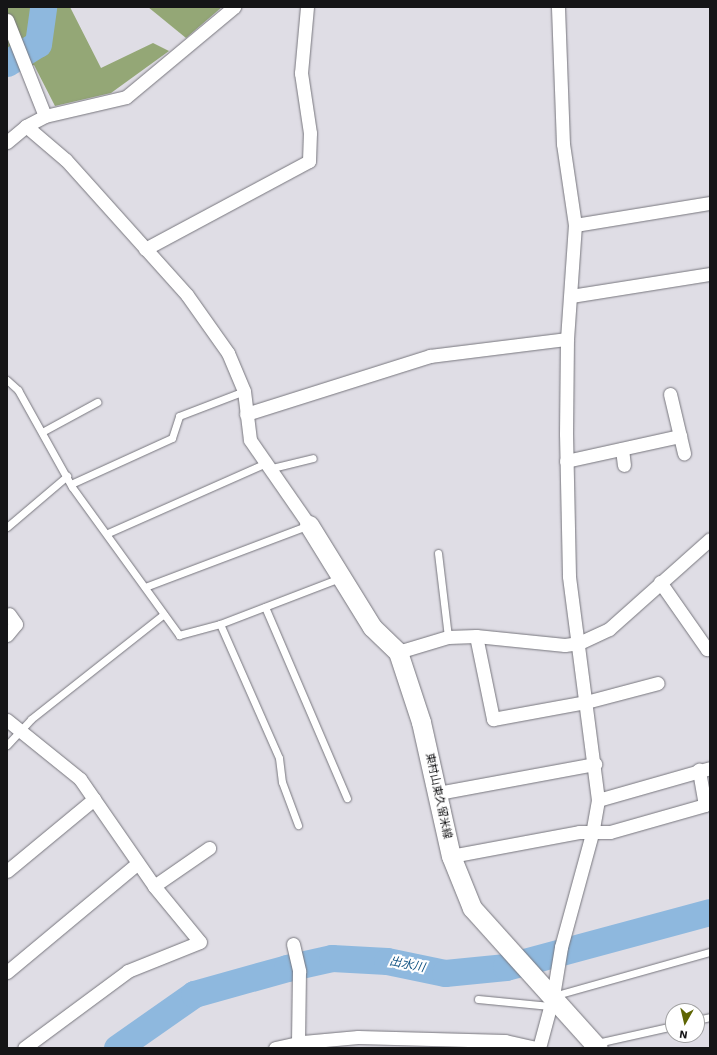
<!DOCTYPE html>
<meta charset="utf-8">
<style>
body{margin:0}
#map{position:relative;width:717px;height:1055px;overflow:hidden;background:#dfdde5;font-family:"Work Sans","Noto Sans JP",sans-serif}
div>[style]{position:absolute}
.forest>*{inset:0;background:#94a776}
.river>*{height:27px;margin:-13.5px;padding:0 13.5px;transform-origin:13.5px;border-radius:13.5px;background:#8eb8de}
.roads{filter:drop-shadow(0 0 1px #77767d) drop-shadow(0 0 1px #77767d)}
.service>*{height:7px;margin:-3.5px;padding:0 3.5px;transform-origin:3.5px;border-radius:3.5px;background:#fff}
.minor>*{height:13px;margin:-6.5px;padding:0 6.5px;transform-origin:6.5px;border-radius:6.5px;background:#fff}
.secondary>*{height:19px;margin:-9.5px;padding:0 9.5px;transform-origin:9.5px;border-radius:9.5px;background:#fff}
span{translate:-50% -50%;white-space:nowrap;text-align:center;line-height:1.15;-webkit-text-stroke:4px #fff;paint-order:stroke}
.street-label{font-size:11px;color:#151517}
.water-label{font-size:12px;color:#125484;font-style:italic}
.frame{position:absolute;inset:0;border:8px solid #151517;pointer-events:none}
.north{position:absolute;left:665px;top:1003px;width:40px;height:40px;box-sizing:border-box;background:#fff;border:1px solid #a1a1a2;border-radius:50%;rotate:188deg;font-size:11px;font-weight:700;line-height:16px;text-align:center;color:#151517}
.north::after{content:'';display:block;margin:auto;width:14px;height:18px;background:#5e6503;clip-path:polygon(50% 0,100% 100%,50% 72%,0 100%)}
</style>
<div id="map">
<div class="forest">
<div style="clip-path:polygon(7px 7px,70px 7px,101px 68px,153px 43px,169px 51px,111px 93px,55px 106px,34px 65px,7px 75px)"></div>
<div style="clip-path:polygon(148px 7px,222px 7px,186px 38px)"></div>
</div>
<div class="river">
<div style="left:7px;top:63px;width:36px;rotate:-32deg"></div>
<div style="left:38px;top:44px;width:37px;rotate:-82deg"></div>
<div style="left:117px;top:1048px;width:94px;rotate:-35deg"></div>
<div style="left:194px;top:994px;width:97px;rotate:-15.6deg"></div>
<div style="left:287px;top:968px;width:46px;rotate:-12.5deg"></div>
<div style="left:332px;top:958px;width:55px;rotate:3.1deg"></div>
<div style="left:387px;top:961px;width:59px;rotate:11.7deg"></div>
<div style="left:445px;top:973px;width:61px;rotate:-5.6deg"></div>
<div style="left:506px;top:967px;width:211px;rotate:-15.1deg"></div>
</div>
<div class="roads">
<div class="service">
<div style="left:7px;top:380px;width:15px;rotate:42deg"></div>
<div style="left:18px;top:390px;width:111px;rotate:60.9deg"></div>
<div style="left:72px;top:487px;width:183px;rotate:54.1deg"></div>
<div style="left:179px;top:635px;width:42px;rotate:-15deg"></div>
<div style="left:220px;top:624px;width:129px;rotate:-21deg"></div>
<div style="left:42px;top:432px;width:63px;rotate:-28.6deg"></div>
<div style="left:268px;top:469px;width:46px;rotate:-13.7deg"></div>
<div style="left:71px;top:484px;width:111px;rotate:-24.5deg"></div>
<div style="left:172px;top:438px;width:23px;rotate:-72deg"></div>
<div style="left:179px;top:416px;width:70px;rotate:-21deg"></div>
<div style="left:7px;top:527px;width:79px;rotate:-40.4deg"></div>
<div style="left:108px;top:533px;width:171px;rotate:-23.9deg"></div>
<div style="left:438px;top:553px;width:85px;rotate:83.2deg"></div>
<div style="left:145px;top:587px;width:175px;rotate:-20.7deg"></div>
<div style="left:265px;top:607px;width:208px;rotate:66.8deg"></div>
<div style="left:220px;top:624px;width:146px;rotate:66.2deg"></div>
<div style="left:279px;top:758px;width:24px;rotate:83deg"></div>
<div style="left:282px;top:782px;width:46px;rotate:69.6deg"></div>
<div style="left:7px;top:745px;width:35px;rotate:-47deg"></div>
<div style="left:31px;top:719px;width:169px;rotate:-38.3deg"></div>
<div style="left:553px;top:996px;width:163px;rotate:-15.7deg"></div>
<div style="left:478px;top:999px;width:72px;rotate:5.6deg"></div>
<div style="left:697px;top:1020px;width:13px;rotate:-13deg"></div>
<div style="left:597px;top:1043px;width:78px;rotate:-12.6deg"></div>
</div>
<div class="minor">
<div style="left:7px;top:20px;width:103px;rotate:68.4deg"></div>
<div style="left:26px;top:126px;width:52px;rotate:40.4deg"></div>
<div style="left:66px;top:160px;width:181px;rotate:48.1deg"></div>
<div style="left:187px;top:295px;width:71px;rotate:54.7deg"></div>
<div style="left:228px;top:353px;width:41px;rotate:67.2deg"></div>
<div style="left:244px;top:391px;width:49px;rotate:83deg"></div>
<div style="left:250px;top:440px;width:103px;rotate:55.2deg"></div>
<div style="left:7px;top:142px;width:25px;rotate:-40deg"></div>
<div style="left:26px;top:126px;width:21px;rotate:-28deg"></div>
<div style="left:45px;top:116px;width:83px;rotate:-13.2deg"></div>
<div style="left:126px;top:97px;width:141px;rotate:-39.8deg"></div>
<div style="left:575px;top:225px;width:137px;rotate:-9.3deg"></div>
<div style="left:145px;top:249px;width:186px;rotate:-28.2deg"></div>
<div style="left:309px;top:161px;width:28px;rotate:-88deg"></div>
<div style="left:310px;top:133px;width:61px;rotate:-98.5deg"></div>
<div style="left:301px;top:73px;width:66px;rotate:-84.8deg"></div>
<div style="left:571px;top:296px;width:141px;rotate:-9deg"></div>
<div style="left:670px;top:394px;width:61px;rotate:76.7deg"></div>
<div style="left:246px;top:414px;width:193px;rotate:-17.5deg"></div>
<div style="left:430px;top:356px;width:138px;rotate:-7.1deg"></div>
<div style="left:622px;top:449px;width:16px;rotate:83deg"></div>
<div style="left:566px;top:461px;width:117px;rotate:-12.4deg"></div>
<div style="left:660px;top:582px;width:82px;rotate:55deg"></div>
<div style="left:707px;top:649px;width:4px;rotate:-34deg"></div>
<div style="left:7px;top:635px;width:14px;rotate:-51deg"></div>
<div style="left:16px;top:624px;width:12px;rotate:-125deg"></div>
<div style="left:476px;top:636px;width:85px;rotate:78.4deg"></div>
<div style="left:493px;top:719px;width:95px;rotate:-10.4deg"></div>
<div style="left:586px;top:702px;width:74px;rotate:-14.8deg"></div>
<div style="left:398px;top:652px;width:52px;rotate:-16.7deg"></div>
<div style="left:448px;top:637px;width:28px;rotate:-2deg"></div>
<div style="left:476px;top:636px;width:89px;rotate:5.8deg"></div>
<div style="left:565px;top:645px;width:14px;rotate:-8deg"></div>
<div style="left:579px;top:643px;width:33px;rotate:-25deg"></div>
<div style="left:609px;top:629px;width:135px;rotate:-41.7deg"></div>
<div style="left:7px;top:720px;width:94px;rotate:38.9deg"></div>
<div style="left:80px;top:779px;width:130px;rotate:55.3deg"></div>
<div style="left:154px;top:886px;width:72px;rotate:50.6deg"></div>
<div style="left:200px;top:942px;width:78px;rotate:158.1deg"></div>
<div style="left:128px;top:971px;width:129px;rotate:143.5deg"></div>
<div style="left:438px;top:793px;width:160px;rotate:-10.5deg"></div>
<div style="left:598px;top:800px;width:116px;rotate:-15.9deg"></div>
<div style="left:451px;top:856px;width:130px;rotate:-10.6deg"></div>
<div style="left:579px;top:832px;width:31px"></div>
<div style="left:610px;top:832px;width:99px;rotate:-15.9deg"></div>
<div style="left:705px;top:805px;width:36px;rotate:-100deg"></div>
<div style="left:7px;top:871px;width:113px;rotate:-39.6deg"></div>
<div style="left:154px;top:886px;width:67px;rotate:-34.6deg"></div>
<div style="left:293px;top:944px;width:28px;rotate:77deg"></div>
<div style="left:299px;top:971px;width:72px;rotate:90.8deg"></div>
<div style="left:7px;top:972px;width:170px;rotate:-39.8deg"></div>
<div style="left:275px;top:1048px;width:29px;rotate:-12deg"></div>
<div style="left:303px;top:1042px;width:55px;rotate:-5.2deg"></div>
<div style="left:358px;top:1037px;width:147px;rotate:1.6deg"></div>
<div style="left:505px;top:1041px;width:32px;rotate:13deg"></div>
<div style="left:539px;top:1048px;width:54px;rotate:-74.9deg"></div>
<div style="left:553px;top:996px;width:50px;rotate:-80.7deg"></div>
<div style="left:561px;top:947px;width:117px;rotate:-74.7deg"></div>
<div style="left:592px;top:834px;width:35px;rotate:-80deg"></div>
<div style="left:598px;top:800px;width:226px;rotate:-97.4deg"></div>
<div style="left:569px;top:576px;width:142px;rotate:-91.2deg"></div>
<div style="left:566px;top:434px;width:95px;rotate:-89.4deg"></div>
<div style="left:567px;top:339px;width:114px;rotate:-86deg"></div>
<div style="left:575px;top:225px;width:82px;rotate:-98.4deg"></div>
<div style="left:563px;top:144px;width:137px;rotate:-92.1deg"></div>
</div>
<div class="secondary">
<div style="left:309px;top:525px;width:120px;rotate:58.3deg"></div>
<div style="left:372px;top:627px;width:36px;rotate:44deg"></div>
<div style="left:398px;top:652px;width:74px;rotate:71.8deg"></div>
<div style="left:421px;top:722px;width:137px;rotate:77.4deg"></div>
<div style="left:451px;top:856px;width:56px;rotate:68deg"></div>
<div style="left:472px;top:908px;width:188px;rotate:48deg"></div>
</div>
</div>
<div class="street-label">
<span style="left:438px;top:796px;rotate:78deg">東村山東久留米線</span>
</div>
<div class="water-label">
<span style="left:407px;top:965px;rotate:11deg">出水川</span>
</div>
<div class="frame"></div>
<div class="north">N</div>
</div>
